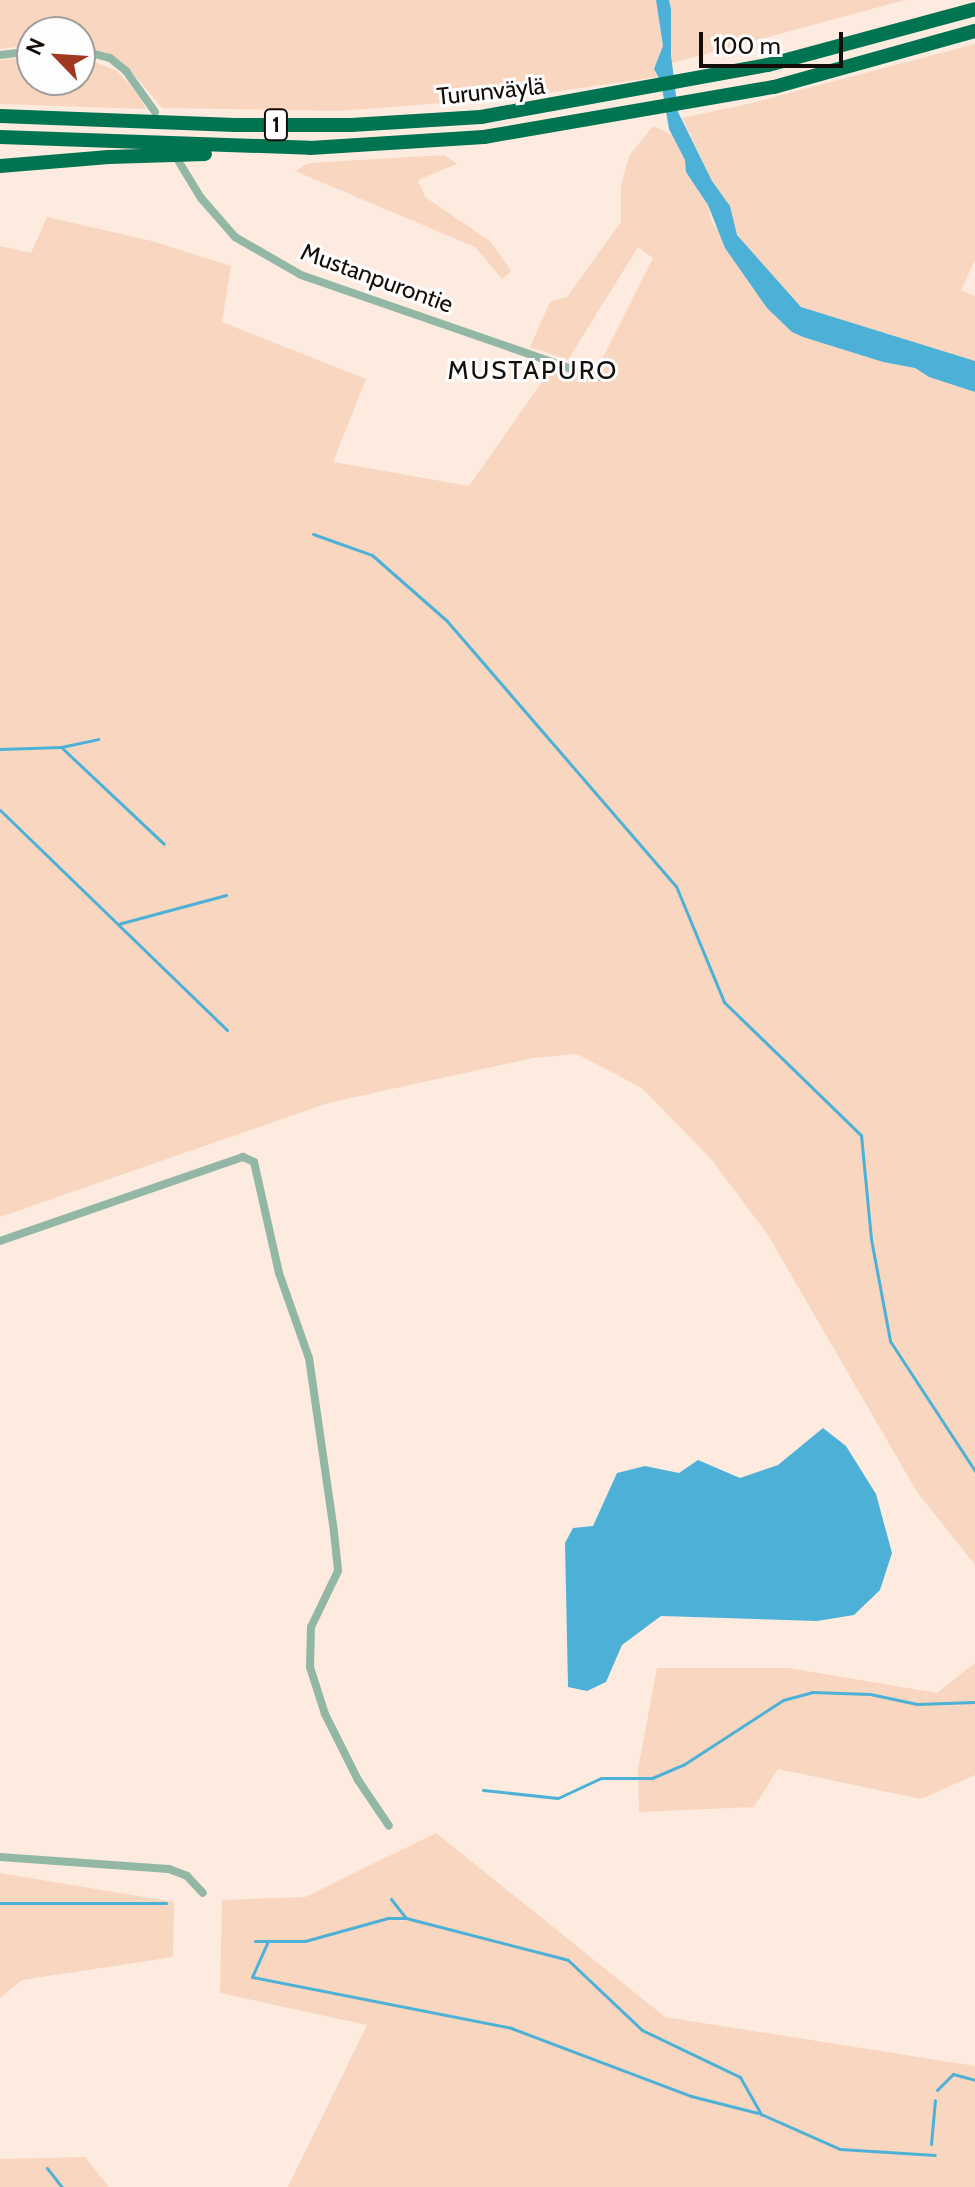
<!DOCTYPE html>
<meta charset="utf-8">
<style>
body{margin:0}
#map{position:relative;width:975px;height:2187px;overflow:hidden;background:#feebdf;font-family:Cabin,sans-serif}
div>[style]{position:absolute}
.green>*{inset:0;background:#f8d6bf}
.water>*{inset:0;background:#4db1d7}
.stream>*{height:3px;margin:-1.5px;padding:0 1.5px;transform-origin:1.5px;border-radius:1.5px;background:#4db1d7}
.street>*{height:8px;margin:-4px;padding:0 4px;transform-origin:4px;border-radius:4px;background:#92b7a4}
.highway>*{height:14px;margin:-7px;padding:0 7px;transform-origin:7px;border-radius:7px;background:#007450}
span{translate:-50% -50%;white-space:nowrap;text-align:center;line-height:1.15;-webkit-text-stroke:6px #fdfdfd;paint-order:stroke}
.shield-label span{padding:2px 6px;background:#fdfdfd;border:2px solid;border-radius:6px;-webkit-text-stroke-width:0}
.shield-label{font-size:22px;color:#140e0a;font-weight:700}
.street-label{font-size:24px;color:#140e0a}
.neighbourhood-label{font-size:26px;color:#140e0a;letter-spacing:2px}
.north{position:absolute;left:16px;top:16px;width:80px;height:80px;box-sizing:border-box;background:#fdfdfd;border:2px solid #a09d9c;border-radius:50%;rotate:295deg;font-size:22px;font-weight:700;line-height:32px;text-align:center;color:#140e0a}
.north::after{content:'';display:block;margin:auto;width:28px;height:36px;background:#a03721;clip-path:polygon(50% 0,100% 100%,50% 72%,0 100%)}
.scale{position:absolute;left:699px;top:32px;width:144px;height:36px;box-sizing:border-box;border:4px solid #140e0a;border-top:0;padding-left:10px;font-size:24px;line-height:28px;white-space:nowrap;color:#140e0a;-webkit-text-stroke:6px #fdfdfd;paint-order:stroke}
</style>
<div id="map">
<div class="green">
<div style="clip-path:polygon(0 0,656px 0,663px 46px,654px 69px,657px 77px,509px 98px,338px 111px,162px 108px,127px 66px,107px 53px,80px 45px,80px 32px,32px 32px,32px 45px,0 49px)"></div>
<div style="clip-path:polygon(669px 0,905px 0,672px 63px)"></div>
<div style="clip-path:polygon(975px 44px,975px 260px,961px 290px,975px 296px,975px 361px,801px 307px,736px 235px,730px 206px,712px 181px,682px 118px,748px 104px)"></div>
<div style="clip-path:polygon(80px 56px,117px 71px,135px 90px,146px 109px,0 104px,0 60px,32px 57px,32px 80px,80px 80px)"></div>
<div style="clip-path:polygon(653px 126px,672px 135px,685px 160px,686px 172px,708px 205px,712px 223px,803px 337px,883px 362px,915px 368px,929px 377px,975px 392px,975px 1565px,917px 1492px,768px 1235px,711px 1159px,642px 1088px,577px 1054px,533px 1058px,328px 1103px,0 1217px,0 246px,31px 253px,47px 217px,152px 241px,231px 266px,222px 322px,366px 379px,333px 462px,469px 486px,556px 362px,598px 377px,598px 367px,653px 258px,638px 247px,568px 360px,530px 347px,550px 302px,567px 297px,621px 222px,621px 186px,629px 156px)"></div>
<div style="clip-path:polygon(444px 155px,457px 164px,418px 180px,425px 197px,491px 242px,511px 271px,502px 279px,475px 247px,295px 171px,309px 163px)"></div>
<div style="clip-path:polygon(975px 1663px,975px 1775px,921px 1799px,778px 1769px,754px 1807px,639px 1812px,638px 1769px,657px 1668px,789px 1668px,937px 1693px)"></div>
<div style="clip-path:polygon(436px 1833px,665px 2017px,975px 2066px,975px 2187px,288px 2187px,367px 2025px,220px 1993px,222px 1900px,305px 1897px)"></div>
<div style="clip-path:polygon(0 1873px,174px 1902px,173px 1957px,22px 1980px,0 1998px)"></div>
<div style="clip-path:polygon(85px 2157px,109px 2187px,0 2187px,0 2159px)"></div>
</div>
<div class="water">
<div style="clip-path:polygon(656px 0,669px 0,671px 9px,671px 55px,678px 112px,712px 181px,730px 206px,737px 235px,801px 307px,975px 361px,975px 392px,929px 377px,915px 368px,883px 362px,803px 337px,792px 332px,767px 308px,725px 248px,708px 205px,686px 172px,685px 160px,669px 129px,661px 82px,654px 69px,663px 46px)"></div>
<div style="clip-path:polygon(823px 1428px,846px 1446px,876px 1494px,892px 1553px,880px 1590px,854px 1615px,817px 1621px,661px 1616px,622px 1645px,606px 1682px,587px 1691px,568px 1687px,565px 1543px,573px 1528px,593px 1526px,617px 1473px,645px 1466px,679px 1473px,698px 1460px,740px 1478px,778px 1465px)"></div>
</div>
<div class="stream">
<div style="left:313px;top:534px;width:63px;rotate:19.6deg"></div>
<div style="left:372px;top:555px;width:100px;rotate:41.3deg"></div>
<div style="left:447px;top:621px;width:350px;rotate:49.2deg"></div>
<div style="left:676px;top:886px;width:126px;rotate:67.5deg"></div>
<div style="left:724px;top:1002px;width:191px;rotate:44.2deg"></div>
<div style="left:861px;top:1135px;width:104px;rotate:84.5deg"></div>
<div style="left:871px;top:1239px;width:104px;rotate:79.4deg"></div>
<div style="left:890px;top:1341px;width:155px;rotate:56.8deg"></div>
<div style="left:61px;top:747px;width:141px;rotate:43.3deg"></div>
<div style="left:0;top:749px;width:61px;rotate:-1.9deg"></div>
<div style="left:61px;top:747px;width:38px;rotate:-12deg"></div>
<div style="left:0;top:810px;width:316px;rotate:44.1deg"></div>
<div style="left:118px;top:924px;width:112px;rotate:-15deg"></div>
<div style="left:483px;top:1790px;width:75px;rotate:6.1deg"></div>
<div style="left:558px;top:1798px;width:47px;rotate:-24.9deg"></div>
<div style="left:601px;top:1778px;width:51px"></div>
<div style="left:652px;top:1778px;width:34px;rotate:-23deg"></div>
<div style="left:683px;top:1765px;width:119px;rotate:-33deg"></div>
<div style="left:783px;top:1700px;width:30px;rotate:-15deg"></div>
<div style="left:812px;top:1692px;width:58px;rotate:2deg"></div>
<div style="left:870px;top:1694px;width:48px;rotate:12deg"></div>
<div style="left:917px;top:1704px;width:58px;rotate:-2deg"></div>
<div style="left:391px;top:1899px;width:24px;rotate:52deg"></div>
<div style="left:0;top:1903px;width:166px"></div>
<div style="left:255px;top:1941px;width:50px"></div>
<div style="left:305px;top:1941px;width:86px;rotate:-15.5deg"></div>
<div style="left:388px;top:1918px;width:18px"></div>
<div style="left:406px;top:1918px;width:167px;rotate:14.5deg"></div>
<div style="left:568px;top:1960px;width:102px;rotate:43.4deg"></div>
<div style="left:642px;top:2030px;width:109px;rotate:25.6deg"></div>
<div style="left:740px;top:2077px;width:43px;rotate:60.4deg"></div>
<div style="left:761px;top:2114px;width:86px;rotate:23.9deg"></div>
<div style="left:840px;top:2149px;width:95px;rotate:3.6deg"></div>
<div style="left:268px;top:1941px;width:39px;rotate:114deg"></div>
<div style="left:252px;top:1977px;width:264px;rotate:11.1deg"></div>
<div style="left:511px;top:2028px;width:192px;rotate:20.7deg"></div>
<div style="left:691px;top:2096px;width:69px;rotate:14.2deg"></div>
<div style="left:937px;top:2090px;width:23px;rotate:-45deg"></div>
<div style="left:953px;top:2074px;width:23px;rotate:15deg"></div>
<div style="left:931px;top:2144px;width:44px;rotate:-84.8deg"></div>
<div style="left:47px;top:2168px;width:24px;rotate:52deg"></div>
</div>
<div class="street">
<div style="left:80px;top:50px;width:31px;rotate:15deg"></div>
<div style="left:110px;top:58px;width:21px;rotate:39deg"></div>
<div style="left:126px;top:71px;width:50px;rotate:54.7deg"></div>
<div style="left:0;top:55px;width:32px;rotate:-7deg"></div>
<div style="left:179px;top:162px;width:42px;rotate:58.6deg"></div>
<div style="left:201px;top:198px;width:52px;rotate:48.9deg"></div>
<div style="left:235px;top:237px;width:76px;rotate:29.9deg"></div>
<div style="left:301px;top:275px;width:314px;rotate:19.1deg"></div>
<div style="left:0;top:1241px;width:257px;rotate:-19.1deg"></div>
<div style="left:243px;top:1157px;width:12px;rotate:24deg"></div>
<div style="left:254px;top:1162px;width:114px;rotate:77.3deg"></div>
<div style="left:279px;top:1273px;width:90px;rotate:70.6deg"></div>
<div style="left:309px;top:1358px;width:176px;rotate:81.8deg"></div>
<div style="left:334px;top:1532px;width:39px;rotate:84deg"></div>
<div style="left:338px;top:1571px;width:62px;rotate:115.7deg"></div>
<div style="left:311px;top:1627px;width:40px;rotate:91.4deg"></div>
<div style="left:310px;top:1667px;width:49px;rotate:72.3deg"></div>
<div style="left:325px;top:1714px;width:74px;rotate:63.4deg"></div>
<div style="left:358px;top:1780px;width:55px;rotate:56deg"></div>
<div style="left:0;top:1857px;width:169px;rotate:4.1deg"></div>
<div style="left:169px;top:1869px;width:19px;rotate:21deg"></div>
<div style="left:187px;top:1876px;width:23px;rotate:47deg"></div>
</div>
<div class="highway">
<div style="left:0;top:116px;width:235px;rotate:2.2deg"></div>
<div style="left:235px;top:125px;width:116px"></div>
<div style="left:351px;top:125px;width:130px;rotate:-3.5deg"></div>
<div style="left:481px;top:117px;width:292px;rotate:-10.3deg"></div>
<div style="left:768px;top:65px;width:214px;rotate:-15.1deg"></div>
<div style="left:0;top:137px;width:310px;rotate:2deg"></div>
<div style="left:310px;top:148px;width:174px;rotate:-3.6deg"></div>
<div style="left:484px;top:137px;width:294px;rotate:-9.8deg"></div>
<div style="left:774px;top:87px;width:209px;rotate:-15.6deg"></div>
<div style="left:0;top:166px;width:109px;rotate:-4.7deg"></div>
<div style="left:109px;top:157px;width:96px;rotate:-1.8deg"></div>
</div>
<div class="shield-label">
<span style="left:276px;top:125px">1</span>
</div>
<div class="street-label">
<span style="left:491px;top:91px;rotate:-6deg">Turunväylä</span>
<span style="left:377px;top:278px;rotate:20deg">Mustanpurontie</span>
</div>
<div class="neighbourhood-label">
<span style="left:533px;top:371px">MUSTAPURO</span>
</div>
<div class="north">N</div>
<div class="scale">100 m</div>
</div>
